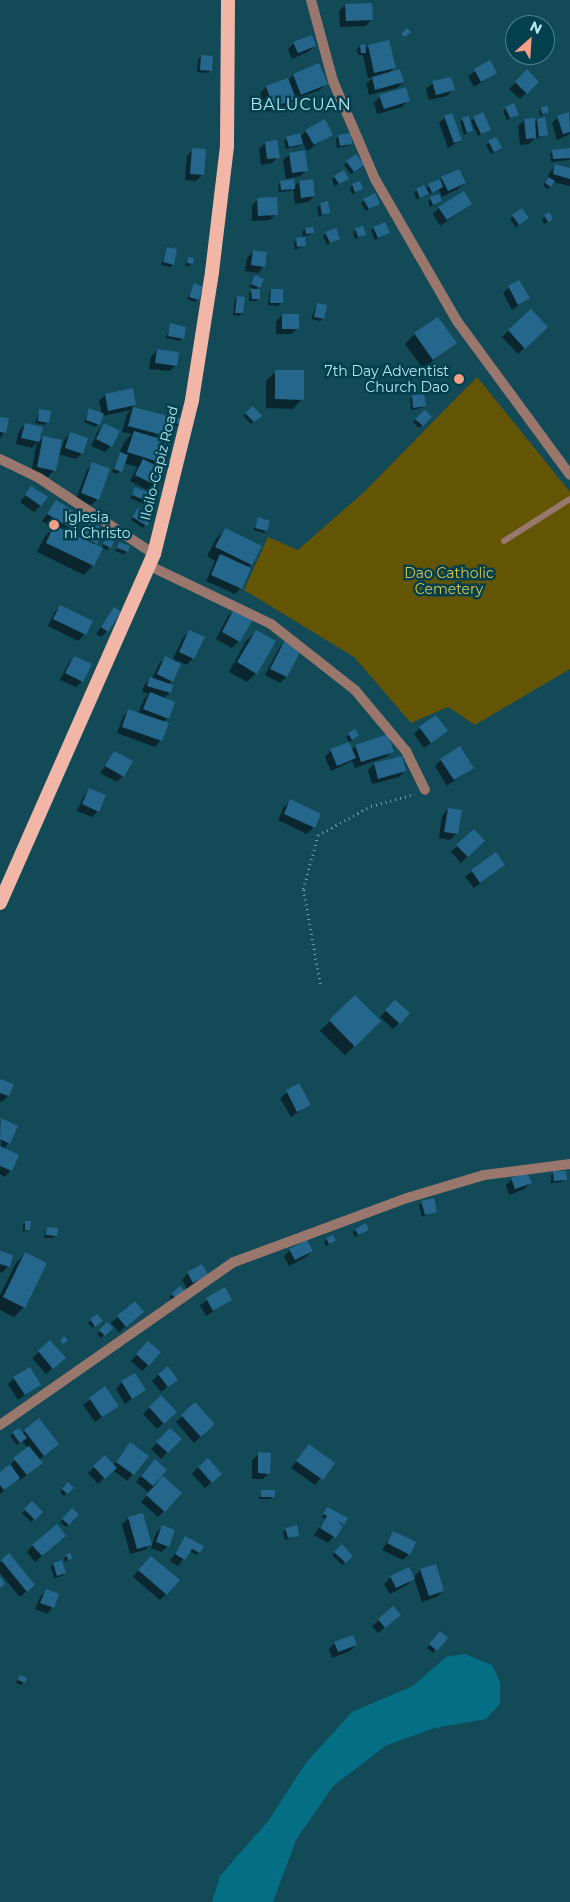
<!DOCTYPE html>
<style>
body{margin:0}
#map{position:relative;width:570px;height:1902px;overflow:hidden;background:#134a58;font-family:Montserrat,sans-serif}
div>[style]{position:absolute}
.green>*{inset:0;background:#635504}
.water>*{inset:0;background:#046f84}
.shadow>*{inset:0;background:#0007}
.building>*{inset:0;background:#25678c}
.path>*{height:2.5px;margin-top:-1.25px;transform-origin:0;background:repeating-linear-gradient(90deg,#6d9fac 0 1px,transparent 0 5px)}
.service>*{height:6px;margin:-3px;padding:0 3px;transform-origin:3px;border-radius:3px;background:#99776d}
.minor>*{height:10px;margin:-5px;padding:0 5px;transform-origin:5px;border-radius:5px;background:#99776d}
.tertiary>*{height:10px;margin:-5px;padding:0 5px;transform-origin:5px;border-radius:5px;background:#99776d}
.trunk>*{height:14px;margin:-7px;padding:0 7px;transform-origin:7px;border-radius:7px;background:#f2b6a6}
.dots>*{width:14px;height:14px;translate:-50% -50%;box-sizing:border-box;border:2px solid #02404d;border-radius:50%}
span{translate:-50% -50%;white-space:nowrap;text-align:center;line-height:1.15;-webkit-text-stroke:5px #02404d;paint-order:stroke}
.poi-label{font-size:14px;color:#b8e5f2}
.right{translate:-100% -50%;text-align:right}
.left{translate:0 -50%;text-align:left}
.street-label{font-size:14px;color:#b8e5f2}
.park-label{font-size:14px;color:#dcc34a}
.quarter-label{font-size:16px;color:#b8e5f2;letter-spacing:1px}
.north{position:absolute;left:505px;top:15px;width:50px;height:50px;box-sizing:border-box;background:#02404d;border:1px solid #4b828f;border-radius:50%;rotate:26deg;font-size:14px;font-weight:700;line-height:20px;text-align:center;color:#b8e5f2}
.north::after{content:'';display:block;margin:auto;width:18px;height:22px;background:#f39f85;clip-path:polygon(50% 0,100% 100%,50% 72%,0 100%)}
</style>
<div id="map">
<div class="green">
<div style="clip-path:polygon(477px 377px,570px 492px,570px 669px,475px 725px,448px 707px,411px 723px,354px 657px,244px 590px,268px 537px,298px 550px,364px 492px)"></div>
</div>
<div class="water">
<div style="clip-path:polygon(465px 1654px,492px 1665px,500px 1682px,500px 1704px,486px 1719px,435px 1728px,387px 1745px,333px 1786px,296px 1840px,273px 1902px,212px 1902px,220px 1876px,269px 1820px,305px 1764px,352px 1712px,413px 1686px,446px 1657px)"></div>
</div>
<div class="shadow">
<div style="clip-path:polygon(345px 5px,372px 19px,366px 26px,340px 27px,339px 11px)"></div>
<div style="clip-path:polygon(294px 43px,315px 46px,308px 52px,292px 59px,288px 49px)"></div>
<div style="clip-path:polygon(360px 46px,364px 46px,365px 50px,368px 46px,394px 68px,389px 73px,403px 82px,397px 88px,369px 95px,366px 84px,373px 77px,368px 78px,363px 55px,358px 55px,357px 49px)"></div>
<div style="clip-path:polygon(201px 56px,211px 70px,208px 73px,197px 72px,198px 59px)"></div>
<div style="clip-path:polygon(490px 62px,496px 73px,474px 87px,468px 76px)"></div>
<div style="clip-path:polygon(318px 65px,326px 83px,320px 90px,295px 99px,288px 105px,267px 112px,260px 93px,266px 87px,288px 80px,293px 75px)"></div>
<div style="clip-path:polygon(527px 71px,537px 82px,520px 99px,509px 89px)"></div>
<div style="clip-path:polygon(433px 83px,453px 90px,447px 96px,429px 100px,426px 89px)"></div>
<div style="clip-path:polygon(380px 96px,408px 100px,402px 107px,377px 114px,374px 103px)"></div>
<div style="clip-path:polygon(506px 108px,517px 114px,507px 120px,503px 111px)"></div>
<div style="clip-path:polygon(542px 109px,547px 113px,540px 116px,539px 111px)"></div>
<div style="clip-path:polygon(568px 113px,570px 134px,557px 140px,552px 123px,558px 117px)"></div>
<div style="clip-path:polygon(445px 117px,461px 140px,448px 148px,439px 123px)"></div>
<div style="clip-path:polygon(474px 118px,489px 129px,478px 136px,471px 121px)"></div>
<div style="clip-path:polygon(463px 119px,472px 131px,464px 135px,460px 122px)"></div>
<div style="clip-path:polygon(524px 120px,534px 123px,537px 120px,546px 135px,537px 139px,536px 136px,529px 144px,520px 145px,518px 126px)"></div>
<div style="clip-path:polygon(306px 131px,332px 134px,307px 151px,302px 142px,299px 146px,286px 149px,284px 141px,287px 138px,300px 137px)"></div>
<div style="clip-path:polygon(339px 136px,351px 144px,348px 146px,337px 148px,336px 139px)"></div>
<div style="clip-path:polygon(489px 142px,500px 148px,491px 154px,486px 145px)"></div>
<div style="clip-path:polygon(265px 143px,278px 157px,272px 163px,261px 165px,259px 149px)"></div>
<div style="clip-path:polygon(193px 149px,202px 175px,196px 181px,185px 180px,187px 156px)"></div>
<div style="clip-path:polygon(570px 149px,569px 160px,551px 162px,550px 154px,553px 151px)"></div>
<div style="clip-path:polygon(290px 154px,307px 170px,300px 176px,286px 179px,283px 160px)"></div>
<div style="clip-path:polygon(347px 162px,360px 167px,351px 174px,344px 165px)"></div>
<div style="clip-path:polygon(556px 166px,570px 169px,570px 186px,553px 182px,548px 189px,543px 186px,550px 172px)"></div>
<div style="clip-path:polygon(335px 177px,347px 179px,335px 186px,332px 180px)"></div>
<div style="clip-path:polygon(442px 178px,465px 183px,458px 189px,442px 197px,439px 190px,429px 194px,428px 192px,417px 200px,414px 193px,416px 190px,424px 187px,425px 189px)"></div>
<div style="clip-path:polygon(281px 182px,293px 188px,299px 182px,314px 196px,308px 202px,295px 204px,293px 189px,290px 191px,279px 192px,278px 185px)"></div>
<div style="clip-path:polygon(353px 185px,362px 188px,352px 194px,350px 188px)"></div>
<div style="clip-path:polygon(438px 195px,441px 201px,430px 207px,428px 201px)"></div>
<div style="clip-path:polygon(258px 199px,276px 214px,270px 220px,252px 221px,252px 206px)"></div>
<div style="clip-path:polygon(364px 200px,379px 203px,366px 211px,361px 203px)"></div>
<div style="clip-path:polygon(327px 203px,329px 213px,319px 217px,317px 207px)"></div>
<div style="clip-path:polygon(471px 204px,440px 226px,433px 214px,439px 208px)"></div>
<div style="clip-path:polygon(549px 214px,549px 221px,544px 224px,542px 219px)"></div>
<div style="clip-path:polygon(513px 216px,524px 221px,516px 227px,510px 219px)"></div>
<div style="clip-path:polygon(312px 228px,313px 232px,310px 235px,303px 236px,305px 245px,295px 250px,294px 242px,304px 238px,302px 232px,305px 229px)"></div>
<div style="clip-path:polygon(374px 228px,389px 233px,375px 240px,371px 230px)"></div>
<div style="clip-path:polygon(356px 230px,364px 235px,355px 239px,353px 232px)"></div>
<div style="clip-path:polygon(326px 233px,339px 239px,327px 245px,323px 236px)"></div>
<div style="clip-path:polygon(167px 248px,173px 264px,170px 267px,161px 265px)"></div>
<div style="clip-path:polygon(253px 252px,264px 266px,258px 273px,245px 271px,247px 258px)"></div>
<div style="clip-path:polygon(188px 258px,192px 263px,189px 266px,185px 266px)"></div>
<div style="clip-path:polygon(255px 277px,259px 287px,256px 290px,259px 299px,256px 301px,249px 301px,249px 293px,254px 288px,249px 287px)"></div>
<div style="clip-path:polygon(194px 285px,198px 299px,195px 302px,187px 299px)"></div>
<div style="clip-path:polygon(509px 287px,528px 298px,512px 310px,503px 293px)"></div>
<div style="clip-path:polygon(271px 290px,281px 303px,278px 306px,268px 305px,269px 293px)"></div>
<div style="clip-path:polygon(237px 297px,242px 313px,239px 316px,233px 315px,235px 300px)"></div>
<div style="clip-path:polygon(317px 304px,323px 319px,320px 321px,311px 319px)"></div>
<div style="clip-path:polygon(531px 310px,540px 333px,518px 354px,502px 337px)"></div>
<div style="clip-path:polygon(282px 315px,298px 328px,291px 334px,276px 334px,276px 322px)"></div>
<div style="clip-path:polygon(171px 325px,183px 338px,180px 341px,166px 338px)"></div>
<div style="clip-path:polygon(415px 334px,455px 343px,423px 369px,405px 344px)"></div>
<div style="clip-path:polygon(157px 350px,176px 365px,170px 371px,149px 369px,151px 357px)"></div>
<div style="clip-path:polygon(276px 371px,302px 399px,293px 409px,266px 408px,266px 381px)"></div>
<div style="clip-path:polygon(105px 395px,135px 405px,132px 408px,170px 418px,169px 423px,173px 418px,179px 424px,177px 426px,168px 425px,165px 435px,160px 440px,164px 463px,159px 468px,156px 485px,149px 491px,130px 481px,137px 467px,124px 463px,118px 474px,112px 472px,124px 442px,132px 434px,122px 432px,127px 414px,131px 410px,102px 416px,96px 427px,84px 422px,90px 410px,102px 414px,99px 401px)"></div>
<div style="clip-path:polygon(412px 397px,425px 405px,422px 408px,411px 410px,410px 399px)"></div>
<div style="clip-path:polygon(253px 408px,260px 416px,251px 424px,243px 416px)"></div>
<div style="clip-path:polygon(40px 411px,48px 422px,45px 425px,35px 423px)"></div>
<div style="clip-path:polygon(425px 411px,430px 417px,419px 428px,413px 422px)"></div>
<div style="clip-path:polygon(0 418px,5px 432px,0 438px)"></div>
<div style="clip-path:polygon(25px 424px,41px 428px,38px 443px,43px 438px,60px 454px,64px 440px,70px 434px,82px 453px,76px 459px,58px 454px,54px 470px,48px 477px,31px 473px,37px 442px,32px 448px,16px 444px,19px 431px)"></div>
<div style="clip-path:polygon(104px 424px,111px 446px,105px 452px,91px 446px,98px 431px)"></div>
<div style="clip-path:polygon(93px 464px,98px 499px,91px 505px,76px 499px,87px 470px)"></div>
<div style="clip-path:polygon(31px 488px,40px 506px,34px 512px,20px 502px)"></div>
<div style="clip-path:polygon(136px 489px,146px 501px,144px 504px,130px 498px)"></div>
<div style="clip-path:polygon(56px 502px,73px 530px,69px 534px,78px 538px,89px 523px,103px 530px,94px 545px,101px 549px,106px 539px,110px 547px,107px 550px,102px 548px,93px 565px,84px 575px,37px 552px,45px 536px,54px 528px,42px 521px)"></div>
<div style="clip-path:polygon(136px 512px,151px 517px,143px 528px,131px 520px)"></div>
<div style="clip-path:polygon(258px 519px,266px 530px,264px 533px,253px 530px)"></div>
<div style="clip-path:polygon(225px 529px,251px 565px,241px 588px,235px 594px,206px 581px,215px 561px,207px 556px,216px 539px)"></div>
<div style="clip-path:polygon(119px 543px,127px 551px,124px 554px,115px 551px)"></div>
<div style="clip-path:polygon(60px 606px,91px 621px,85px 634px,78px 641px,48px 626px,54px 613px)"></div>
<div style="clip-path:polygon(114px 609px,107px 631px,101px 637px,96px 634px)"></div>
<div style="clip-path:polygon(235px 610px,251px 619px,239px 641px,232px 648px,216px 639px,228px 616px)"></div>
<div style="clip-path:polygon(189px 632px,193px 658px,187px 665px,173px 659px,183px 638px)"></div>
<div style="clip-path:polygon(256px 632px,256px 673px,247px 682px,229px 672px,246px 641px)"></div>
<div style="clip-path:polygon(285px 641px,286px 677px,280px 683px,265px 675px,279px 648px)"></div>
<div style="clip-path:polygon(74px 657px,82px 681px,76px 687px,60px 680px,68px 664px)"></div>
<div style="clip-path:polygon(165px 658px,172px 681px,169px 684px,170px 692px,164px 698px,168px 718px,163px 722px,161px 740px,155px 747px,117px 733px,123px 717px,129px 710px,138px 714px,144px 699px,149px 694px,142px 692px,144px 685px,152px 679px,159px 664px)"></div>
<div style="clip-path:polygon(420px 728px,446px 731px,424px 748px,414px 734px)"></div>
<div style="clip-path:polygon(355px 731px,355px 738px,349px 742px,346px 737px)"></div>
<div style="clip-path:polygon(356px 746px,392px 751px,386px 757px,355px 768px,352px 761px,331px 771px,325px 757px,331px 750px,352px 750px)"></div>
<div style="clip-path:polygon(115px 752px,123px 776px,117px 782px,100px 773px)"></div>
<div style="clip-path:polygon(441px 760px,472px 768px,447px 786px,435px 766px)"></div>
<div style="clip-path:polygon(374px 764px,405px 771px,399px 777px,372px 784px,368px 770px)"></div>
<div style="clip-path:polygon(90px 789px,98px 811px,92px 817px,77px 811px,84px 796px)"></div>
<div style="clip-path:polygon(291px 801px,320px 814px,314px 827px,307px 834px,278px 820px,284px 807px)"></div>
<div style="clip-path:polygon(448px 809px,457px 833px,450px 840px,439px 838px,442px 816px)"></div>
<div style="clip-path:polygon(457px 846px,477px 847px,461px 863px,451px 852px)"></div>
<div style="clip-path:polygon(496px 853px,504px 865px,474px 888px,465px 877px)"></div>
<div style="clip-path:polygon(355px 996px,380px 1021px,345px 1055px,320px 1031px)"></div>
<div style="clip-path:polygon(389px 1008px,399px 1023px,393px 1029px,380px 1017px)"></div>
<div style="clip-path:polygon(0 1080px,8px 1096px,2px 1102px,0 1101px)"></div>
<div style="clip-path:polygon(298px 1085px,309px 1105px,291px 1117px,280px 1098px)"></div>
<div style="clip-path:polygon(2px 1119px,9px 1143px,3px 1149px,11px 1170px,5px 1177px,0 1174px)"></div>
<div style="clip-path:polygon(554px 1172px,565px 1179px,562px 1182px,551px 1183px,551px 1175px)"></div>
<div style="clip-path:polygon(512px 1179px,530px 1183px,524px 1189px,509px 1195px,506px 1185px)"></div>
<div style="clip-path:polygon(422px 1202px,436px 1211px,422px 1217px,419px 1205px)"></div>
<div style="clip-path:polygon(26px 1222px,29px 1230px,23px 1232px,23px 1225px)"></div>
<div style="clip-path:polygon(47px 1229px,56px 1235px,53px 1238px,44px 1238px)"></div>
<div style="clip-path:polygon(356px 1230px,368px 1230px,355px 1237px,353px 1232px)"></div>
<div style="clip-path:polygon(327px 1239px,335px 1241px,326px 1246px,324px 1242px)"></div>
<div style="clip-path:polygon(290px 1250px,312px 1251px,306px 1257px,289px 1266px,284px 1256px)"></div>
<div style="clip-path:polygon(0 1253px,8px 1266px,2px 1273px,0 1272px)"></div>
<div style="clip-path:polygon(26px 1253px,46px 1264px,24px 1307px,14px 1317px,0 1310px,0 1295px,16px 1263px)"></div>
<div style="clip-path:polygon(188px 1273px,207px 1275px,187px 1289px,182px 1280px)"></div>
<div style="clip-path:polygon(180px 1287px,174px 1302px,169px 1297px)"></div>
<div style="clip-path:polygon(225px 1289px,231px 1300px,206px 1316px,200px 1305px)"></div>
<div style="clip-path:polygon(134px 1303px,136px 1318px,119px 1332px,111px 1323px)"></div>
<div style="clip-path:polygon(97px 1316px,98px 1324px,92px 1328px,88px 1323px)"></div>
<div style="clip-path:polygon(107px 1324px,111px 1328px,101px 1338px,97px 1334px)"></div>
<div style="clip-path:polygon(50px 1342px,58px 1364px,46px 1374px,32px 1358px)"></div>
<div style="clip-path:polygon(142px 1349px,148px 1365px,142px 1371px,131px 1361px)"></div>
<div style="clip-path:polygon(159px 1374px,176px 1380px,161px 1392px,152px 1381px)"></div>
<div style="clip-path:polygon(14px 1378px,40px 1385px,18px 1400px,8px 1384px)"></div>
<div style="clip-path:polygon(122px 1382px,144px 1390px,125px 1404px,116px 1389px)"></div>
<div style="clip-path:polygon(105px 1388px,117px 1405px,95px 1422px,83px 1405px)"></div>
<div style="clip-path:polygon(161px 1397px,169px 1419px,157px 1429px,143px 1414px)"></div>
<div style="clip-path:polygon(195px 1404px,207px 1431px,194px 1443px,176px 1422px)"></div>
<div style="clip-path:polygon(170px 1430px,180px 1439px,161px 1459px,151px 1449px)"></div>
<div style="clip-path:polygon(25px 1431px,58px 1444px,39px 1460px,35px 1469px,20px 1480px,18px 1478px,0 1494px,0 1474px,28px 1448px,22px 1441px,17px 1445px,10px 1436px,13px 1433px,22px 1434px)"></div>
<div style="clip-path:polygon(309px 1445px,333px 1463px,315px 1485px,291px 1468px)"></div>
<div style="clip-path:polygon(124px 1450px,133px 1474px,127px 1481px,113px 1470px,98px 1484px,88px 1473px,105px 1457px,113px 1466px)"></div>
<div style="clip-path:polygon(259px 1454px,269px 1473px,263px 1479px,252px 1479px,252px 1460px)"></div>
<div style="clip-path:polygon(148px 1467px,155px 1484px,163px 1478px,180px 1494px,158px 1517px,141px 1502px,149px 1493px,136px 1482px)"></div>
<div style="clip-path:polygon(198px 1467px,214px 1480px,205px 1488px,192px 1474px)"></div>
<div style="clip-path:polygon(68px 1484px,72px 1488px,64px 1496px,60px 1492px)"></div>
<div style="clip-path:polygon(262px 1491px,273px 1496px,270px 1499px,259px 1499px)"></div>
<div style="clip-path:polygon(32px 1503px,41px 1512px,31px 1522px,22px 1513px)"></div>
<div style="clip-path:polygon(72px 1509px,77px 1514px,66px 1527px,60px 1522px)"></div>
<div style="clip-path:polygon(325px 1511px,343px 1524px,328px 1543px,314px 1535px,325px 1519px,322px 1517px)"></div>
<div style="clip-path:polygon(128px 1518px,151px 1544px,145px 1550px,130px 1554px,122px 1525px)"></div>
<div style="clip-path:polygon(162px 1527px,168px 1546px,161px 1552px,151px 1548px,156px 1533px)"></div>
<div style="clip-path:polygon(286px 1529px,298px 1535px,285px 1540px,283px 1532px)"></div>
<div style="clip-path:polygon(393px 1532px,409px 1554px,403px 1560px,382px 1550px)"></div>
<div style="clip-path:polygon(65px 1536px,35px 1562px,27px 1552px,33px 1545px)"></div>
<div style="clip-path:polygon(185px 1538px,199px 1552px,197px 1555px,189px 1551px,178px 1566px,170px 1561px)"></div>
<div style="clip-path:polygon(342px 1546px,351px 1556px,342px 1565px,332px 1555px)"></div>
<div style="clip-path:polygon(70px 1554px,71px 1559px,65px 1562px,64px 1558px)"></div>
<div style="clip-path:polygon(9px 1555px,27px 1591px,20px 1597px,0 1573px,0 1563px)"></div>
<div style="clip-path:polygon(144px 1563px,166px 1594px,160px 1600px,133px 1577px)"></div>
<div style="clip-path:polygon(53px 1564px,65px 1573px,62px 1576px,54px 1578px,51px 1567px)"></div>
<div style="clip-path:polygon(435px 1566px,443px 1591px,437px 1597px,422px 1602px,414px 1578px,407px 1585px,390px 1594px,384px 1584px,391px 1577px,413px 1578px,420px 1570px)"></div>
<div style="clip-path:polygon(46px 1591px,53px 1607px,47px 1614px,35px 1609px,40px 1597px)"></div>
<div style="clip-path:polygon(393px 1608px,393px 1621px,378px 1633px,372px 1626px)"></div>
<div style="clip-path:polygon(437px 1636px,446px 1638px,433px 1653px,427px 1648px)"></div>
<div style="clip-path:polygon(335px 1643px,356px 1645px,350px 1651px,332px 1658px,329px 1649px)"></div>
<div style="clip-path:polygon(20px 1677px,24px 1682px,21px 1685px,16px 1683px)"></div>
</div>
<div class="building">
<div style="clip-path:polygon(372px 3px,373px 20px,346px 21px,345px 4px)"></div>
<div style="clip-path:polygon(407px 28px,411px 32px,405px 37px,401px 34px)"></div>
<div style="clip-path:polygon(312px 35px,316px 46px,298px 53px,293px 42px)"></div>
<div style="clip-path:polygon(389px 40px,396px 68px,374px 73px,368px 45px)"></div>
<div style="clip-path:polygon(365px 44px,366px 53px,361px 53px,360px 45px)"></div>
<div style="clip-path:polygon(201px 55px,213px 56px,212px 71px,200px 70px)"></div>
<div style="clip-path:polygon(490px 60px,497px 73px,481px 82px,474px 69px)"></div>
<div style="clip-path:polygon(319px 63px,328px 84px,301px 95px,293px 74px)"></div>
<div style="clip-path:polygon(400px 69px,404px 82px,375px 90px,372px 77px)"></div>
<div style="clip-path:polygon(527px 69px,539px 82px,527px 94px,515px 82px)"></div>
<div style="clip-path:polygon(451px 77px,455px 90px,436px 95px,432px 81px)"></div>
<div style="clip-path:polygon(288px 78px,296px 99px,273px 107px,266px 86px)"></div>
<div style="clip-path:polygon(406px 87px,410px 101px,384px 109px,379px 95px)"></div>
<div style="clip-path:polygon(514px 103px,519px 115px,510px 118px,505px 107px)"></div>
<div style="clip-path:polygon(548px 106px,548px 113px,542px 114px,541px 107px)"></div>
<div style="clip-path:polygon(483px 112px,491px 130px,481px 134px,473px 117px)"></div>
<div style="clip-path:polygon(569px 112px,570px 132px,563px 134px,557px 116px)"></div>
<div style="clip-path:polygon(452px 113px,462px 140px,454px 143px,444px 116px)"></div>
<div style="clip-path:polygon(469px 116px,473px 131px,467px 133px,462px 118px)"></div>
<div style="clip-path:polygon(545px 117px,548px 135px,539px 137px,537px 119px)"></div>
<div style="clip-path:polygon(535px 118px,536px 138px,526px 139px,524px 119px)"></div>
<div style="clip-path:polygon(325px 119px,333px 135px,314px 145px,305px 130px)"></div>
<div style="clip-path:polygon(300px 133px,303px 144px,289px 147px,286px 137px)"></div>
<div style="clip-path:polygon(351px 133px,352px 144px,340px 146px,338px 135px)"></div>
<div style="clip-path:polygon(496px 137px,502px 148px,494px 152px,488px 141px)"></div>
<div style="clip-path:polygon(277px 140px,280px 158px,267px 159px,265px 142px)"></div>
<div style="clip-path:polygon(192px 148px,206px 149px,204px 175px,190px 174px)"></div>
<div style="clip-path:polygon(570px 148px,570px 158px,553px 159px,552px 150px)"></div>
<div style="clip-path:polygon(305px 150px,308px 171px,292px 173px,289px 153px)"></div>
<div style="clip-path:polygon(356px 154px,364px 165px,354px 172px,346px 161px)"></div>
<div style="clip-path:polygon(555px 164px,570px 168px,570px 179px,553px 174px)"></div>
<div style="clip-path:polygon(459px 169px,466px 183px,448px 191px,441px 177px)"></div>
<div style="clip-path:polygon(344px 170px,349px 179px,339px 184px,334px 176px)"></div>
<div style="clip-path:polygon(548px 177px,555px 181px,551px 187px,545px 183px)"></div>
<div style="clip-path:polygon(294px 179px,295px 189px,281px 190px,280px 181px)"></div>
<div style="clip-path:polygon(313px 179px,315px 196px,301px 198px,299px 181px)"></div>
<div style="clip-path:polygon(440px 179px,443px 187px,432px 193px,428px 184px)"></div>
<div style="clip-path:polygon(360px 181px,363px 189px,355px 192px,352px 184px)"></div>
<div style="clip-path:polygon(424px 185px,429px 193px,420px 198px,416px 189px)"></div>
<div style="clip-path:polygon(464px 191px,472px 204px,447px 220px,438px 207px)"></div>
<div style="clip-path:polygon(375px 193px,380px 204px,369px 209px,363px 199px)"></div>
<div style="clip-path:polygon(439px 194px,442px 201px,433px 205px,430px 197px)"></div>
<div style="clip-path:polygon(277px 197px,278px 215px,258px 216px,257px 198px)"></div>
<div style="clip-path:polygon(328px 201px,330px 213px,322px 215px,320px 203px)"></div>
<div style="clip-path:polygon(522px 208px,529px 218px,519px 225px,512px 215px)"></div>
<div style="clip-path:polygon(550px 212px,553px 219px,548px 222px,544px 215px)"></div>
<div style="clip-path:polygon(385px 222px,390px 233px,378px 238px,373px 227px)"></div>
<div style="clip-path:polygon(363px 226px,366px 235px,358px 237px,355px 228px)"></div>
<div style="clip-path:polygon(313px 227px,314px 233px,306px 234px,305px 228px)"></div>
<div style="clip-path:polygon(336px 228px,340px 239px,330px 243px,325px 232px)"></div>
<div style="clip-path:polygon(305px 237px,306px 246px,297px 247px,296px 238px)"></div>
<div style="clip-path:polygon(167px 247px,177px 249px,174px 265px,163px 262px)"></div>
<div style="clip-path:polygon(253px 250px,267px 252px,265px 267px,251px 265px)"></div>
<div style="clip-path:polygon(188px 257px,194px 258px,193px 264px,187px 263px)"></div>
<div style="clip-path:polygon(255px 275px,264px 279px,260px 288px,251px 284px)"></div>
<div style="clip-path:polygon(519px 280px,530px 298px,518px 305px,508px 286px)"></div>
<div style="clip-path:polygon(194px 283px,203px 287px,199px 300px,189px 297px)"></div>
<div style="clip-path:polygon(251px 289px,260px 289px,260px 299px,252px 299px)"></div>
<div style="clip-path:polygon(271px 289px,283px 289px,283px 303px,270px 303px)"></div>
<div style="clip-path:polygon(237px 296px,245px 297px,243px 313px,235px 313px)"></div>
<div style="clip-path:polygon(317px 303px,327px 305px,324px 319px,314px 317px)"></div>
<div style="clip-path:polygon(531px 309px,548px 327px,525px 349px,508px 330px)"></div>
<div style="clip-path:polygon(282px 314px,299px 314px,299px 329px,282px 329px)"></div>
<div style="clip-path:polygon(438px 317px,457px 343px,433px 360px,414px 333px)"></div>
<div style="clip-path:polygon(170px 323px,186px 327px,184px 339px,168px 336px)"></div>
<div style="clip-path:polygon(157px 349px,179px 352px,177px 366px,155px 363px)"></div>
<div style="clip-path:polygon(275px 370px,304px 370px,304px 400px,275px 399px)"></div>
<div style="clip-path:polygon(133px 388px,136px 405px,108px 411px,105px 394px)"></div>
<div style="clip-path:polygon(424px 394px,426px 406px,413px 408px,412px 395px)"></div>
<div style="clip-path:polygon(253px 406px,262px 416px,254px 422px,245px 413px)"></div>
<div style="clip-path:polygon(133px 407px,172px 417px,166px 436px,128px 426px)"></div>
<div style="clip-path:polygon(89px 408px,104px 414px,100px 425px,86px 420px)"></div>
<div style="clip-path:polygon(39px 409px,51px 411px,49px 423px,38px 421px)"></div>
<div style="clip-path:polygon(425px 410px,432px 417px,423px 426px,415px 419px)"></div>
<div style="clip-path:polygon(0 417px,9px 418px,6px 433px,0 432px)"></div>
<div style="clip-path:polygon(173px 417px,181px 418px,181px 424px,172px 423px)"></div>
<div style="clip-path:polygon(25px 423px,43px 427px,39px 442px,21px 438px)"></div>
<div style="clip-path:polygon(104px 423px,120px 431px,112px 447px,96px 439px)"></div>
<div style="clip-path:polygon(134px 431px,171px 442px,165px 464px,127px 452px)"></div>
<div style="clip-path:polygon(70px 432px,88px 438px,83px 454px,65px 448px)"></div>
<div style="clip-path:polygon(43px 436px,62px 440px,56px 471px,37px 467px)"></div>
<div style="clip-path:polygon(120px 452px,128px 455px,122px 472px,114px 469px)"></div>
<div style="clip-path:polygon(143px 459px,165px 470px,157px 486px,135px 475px)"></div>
<div style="clip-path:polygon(92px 462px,110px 469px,99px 500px,81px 493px)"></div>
<div style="clip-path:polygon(31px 486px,48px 497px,41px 506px,25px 495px)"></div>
<div style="clip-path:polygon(135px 487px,151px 494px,147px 501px,132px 495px)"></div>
<div style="clip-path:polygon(56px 500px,83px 517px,74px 530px,47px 514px)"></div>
<div style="clip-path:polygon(138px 508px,153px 517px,147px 526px,132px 517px)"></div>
<div style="clip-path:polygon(258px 517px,270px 521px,267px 531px,255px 528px)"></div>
<div style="clip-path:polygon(89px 521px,104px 529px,97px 544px,81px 536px)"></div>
<div style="clip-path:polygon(54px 525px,103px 548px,94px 566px,46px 543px)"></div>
<div style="clip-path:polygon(225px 528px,262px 546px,252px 565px,215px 547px)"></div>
<div style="clip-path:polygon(106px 538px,114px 541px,111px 548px,103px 544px)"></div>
<div style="clip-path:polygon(119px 542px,130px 546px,128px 552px,117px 548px)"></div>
<div style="clip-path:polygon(220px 554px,251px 568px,242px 589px,211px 575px)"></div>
<div style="clip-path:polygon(60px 605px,93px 621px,86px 635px,53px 619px)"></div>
<div style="clip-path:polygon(114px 607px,121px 612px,108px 632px,101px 627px)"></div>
<div style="clip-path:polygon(234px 609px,253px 619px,240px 642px,222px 632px)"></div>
<div style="clip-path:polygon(189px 630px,205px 637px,194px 659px,179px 652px)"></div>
<div style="clip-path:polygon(256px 630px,276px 641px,257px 674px,237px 662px)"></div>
<div style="clip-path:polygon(285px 640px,302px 648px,287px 677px,270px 669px)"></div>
<div style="clip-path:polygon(74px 656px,92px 664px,83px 682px,65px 673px)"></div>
<div style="clip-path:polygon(165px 656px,181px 664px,173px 682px,157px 674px)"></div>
<div style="clip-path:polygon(150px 677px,173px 685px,171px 693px,147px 686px)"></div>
<div style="clip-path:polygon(150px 692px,175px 702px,169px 719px,143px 709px)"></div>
<div style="clip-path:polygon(128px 709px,169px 723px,162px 741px,122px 727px)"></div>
<div style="clip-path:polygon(436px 715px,448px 731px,431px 743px,419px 727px)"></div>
<div style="clip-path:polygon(355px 729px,359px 735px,352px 740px,348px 733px)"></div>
<div style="clip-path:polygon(388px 734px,394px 752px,361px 762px,355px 745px)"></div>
<div style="clip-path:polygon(349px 742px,356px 758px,337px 766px,330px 749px)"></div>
<div style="clip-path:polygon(460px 746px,474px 768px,454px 780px,440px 759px)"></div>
<div style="clip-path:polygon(114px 751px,133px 761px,124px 777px,105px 766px)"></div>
<div style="clip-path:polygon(402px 756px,406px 771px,378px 779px,374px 763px)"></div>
<div style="clip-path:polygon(89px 788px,106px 795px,99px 812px,82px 804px)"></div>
<div style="clip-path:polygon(290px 799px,321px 814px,315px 828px,284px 814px)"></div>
<div style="clip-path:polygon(448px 808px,462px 810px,458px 834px,444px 832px)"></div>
<div style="clip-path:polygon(474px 829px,485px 841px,468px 857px,456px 845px)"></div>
<div style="clip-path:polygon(496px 852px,505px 865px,480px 883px,471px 870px)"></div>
<div style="clip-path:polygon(355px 995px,381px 1021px,355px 1047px,329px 1020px)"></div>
<div style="clip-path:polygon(395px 1000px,410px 1013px,400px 1024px,385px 1010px)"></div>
<div style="clip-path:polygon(0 1079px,14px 1084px,9px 1096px,0 1093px)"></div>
<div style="clip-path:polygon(299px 1083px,311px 1105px,297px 1112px,286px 1090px)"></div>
<div style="clip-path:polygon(1px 1118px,18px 1126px,10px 1144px,0 1139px)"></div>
<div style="clip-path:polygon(0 1146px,19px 1155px,12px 1171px,0 1166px)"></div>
<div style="clip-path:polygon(553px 1171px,566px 1171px,567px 1180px,554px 1181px)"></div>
<div style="clip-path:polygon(527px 1172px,532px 1183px,515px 1189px,511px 1178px)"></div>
<div style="clip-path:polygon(434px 1198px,437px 1212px,425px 1215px,421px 1201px)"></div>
<div style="clip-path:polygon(25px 1221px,31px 1221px,30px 1230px,25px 1230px)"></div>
<div style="clip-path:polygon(366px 1223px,369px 1230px,358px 1235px,355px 1229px)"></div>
<div style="clip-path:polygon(47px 1227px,58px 1228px,57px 1236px,46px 1235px)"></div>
<div style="clip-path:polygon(333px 1235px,336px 1241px,329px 1244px,326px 1238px)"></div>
<div style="clip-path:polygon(307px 1240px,313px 1251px,295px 1260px,289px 1249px)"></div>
<div style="clip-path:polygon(0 1251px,13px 1255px,10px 1267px,0 1264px)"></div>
<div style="clip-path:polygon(25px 1252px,47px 1263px,25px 1308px,3px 1297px)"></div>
<div style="clip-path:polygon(202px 1264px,208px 1275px,193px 1283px,187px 1272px)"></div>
<div style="clip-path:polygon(180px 1286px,186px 1292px,178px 1300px,171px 1294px)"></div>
<div style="clip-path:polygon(225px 1287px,232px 1300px,213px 1311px,206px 1298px)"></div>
<div style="clip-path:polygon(135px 1301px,144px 1312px,126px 1327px,117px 1316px)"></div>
<div style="clip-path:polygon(97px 1314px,103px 1321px,95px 1327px,90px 1319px)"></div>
<div style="clip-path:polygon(107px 1322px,113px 1328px,105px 1336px,99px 1330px)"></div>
<div style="clip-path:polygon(64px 1336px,68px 1340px,63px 1344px,60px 1341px)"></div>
<div style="clip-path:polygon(50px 1340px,66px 1358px,53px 1369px,38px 1351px)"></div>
<div style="clip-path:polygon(148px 1341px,161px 1352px,149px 1366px,136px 1354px)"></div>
<div style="clip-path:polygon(168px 1366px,178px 1380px,168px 1387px,158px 1374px)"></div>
<div style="clip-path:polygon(30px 1367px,41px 1385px,25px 1395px,13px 1377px)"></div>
<div style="clip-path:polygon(135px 1373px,146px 1390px,132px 1399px,121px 1381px)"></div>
<div style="clip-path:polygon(105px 1386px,119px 1406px,102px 1417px,89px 1398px)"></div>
<div style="clip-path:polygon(161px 1395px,177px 1412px,164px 1424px,149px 1407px)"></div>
<div style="clip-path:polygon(195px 1402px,215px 1424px,201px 1437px,181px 1415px)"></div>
<div style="clip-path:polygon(39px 1418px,59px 1444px,44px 1456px,24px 1430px)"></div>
<div style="clip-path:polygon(19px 1428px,27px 1438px,20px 1443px,12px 1432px)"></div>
<div style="clip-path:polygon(170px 1428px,182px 1439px,168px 1453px,156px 1442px)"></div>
<div style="clip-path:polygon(130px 1442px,149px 1456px,134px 1475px,116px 1462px)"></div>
<div style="clip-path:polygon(309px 1444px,335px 1463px,323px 1480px,296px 1461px)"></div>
<div style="clip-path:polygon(29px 1446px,43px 1463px,27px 1475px,13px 1458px)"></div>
<div style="clip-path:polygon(258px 1452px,271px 1453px,270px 1474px,258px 1473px)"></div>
<div style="clip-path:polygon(105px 1455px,117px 1468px,105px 1479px,93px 1466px)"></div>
<div style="clip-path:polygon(208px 1458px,222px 1474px,212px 1483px,198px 1467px)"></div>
<div style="clip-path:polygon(155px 1459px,167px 1470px,153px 1486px,141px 1476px)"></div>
<div style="clip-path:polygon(10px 1464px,20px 1478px,4px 1490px,0 1485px,0 1472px)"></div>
<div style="clip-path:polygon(163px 1476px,182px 1493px,165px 1512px,146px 1495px)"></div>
<div style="clip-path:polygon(68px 1482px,74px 1488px,67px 1494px,62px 1489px)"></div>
<div style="clip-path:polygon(261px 1490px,275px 1490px,275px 1497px,261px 1497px)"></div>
<div style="clip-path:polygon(32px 1501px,43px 1512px,35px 1520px,24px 1509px)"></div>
<div style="clip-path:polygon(327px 1507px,348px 1518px,344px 1525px,337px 1521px,343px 1526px,336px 1538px,320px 1528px,327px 1516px,323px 1514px)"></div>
<div style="clip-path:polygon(72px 1508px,79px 1514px,69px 1525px,62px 1519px)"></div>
<div style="clip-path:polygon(143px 1513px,152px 1545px,137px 1549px,128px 1517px)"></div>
<div style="clip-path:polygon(57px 1524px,66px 1536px,42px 1556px,32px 1545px)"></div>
<div style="clip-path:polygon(162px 1525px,175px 1530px,169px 1547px,156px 1542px)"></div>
<div style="clip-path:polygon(297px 1525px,299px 1536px,288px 1538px,285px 1528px)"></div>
<div style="clip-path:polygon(393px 1531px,416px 1542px,410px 1555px,387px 1543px)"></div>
<div style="clip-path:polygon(185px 1536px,204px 1546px,200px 1553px,192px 1549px,185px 1560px,175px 1554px)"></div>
<div style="clip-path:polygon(342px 1544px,353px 1556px,346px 1563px,334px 1552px)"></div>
<div style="clip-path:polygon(9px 1553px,35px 1585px,27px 1592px,1px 1560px)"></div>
<div style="clip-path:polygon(70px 1553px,73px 1559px,68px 1560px,66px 1554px)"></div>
<div style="clip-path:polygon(151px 1556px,180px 1580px,167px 1595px,138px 1570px)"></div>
<div style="clip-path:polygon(62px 1560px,66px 1573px,57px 1576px,53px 1563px)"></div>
<div style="clip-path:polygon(436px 1564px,444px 1591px,429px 1596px,420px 1569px)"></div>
<div style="clip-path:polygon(409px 1567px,415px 1579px,396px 1588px,390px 1576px)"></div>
<div style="clip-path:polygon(0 1576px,5px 1584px,0 1588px)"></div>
<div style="clip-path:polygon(46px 1589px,59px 1594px,54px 1608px,40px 1603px)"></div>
<div style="clip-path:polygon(393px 1606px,401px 1615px,385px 1628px,378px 1619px)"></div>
<div style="clip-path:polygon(440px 1631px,448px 1638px,437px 1651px,429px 1644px)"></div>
<div style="clip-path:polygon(353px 1635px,357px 1645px,338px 1652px,334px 1642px)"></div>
<div style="clip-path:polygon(20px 1675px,27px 1678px,25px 1683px,18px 1680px)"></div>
</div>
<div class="path">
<div style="left:320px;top:984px;width:97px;rotate:-100.1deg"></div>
<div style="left:303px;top:889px;width:56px;rotate:-74.5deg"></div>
<div style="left:318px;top:835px;width:60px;rotate:-28.7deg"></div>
<div style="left:371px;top:806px;width:45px;rotate:-15.6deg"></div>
</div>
<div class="service">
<div style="left:504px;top:541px;width:78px;rotate:-32.5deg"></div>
</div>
<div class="minor">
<div style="left:0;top:459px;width:43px;rotate:26deg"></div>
<div style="left:39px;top:478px;width:138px;rotate:33.5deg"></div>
<div style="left:150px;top:566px;width:134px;rotate:25.6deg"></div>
<div style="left:271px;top:624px;width:107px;rotate:38.2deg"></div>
<div style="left:355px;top:690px;width:80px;rotate:50.1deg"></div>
<div style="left:406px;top:751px;width:43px;rotate:64deg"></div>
<div style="left:0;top:1425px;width:285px;rotate:-34.9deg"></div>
<div style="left:234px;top:1262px;width:184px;rotate:-20.3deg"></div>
<div style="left:407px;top:1198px;width:80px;rotate:-16.6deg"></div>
<div style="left:484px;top:1175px;width:87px;rotate:-7.3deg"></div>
</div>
<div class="tertiary">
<div style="left:311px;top:0;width:84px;rotate:74.8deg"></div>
<div style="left:333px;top:81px;width:107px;rotate:66.8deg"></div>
<div style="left:375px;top:179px;width:164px;rotate:60deg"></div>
<div style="left:457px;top:321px;width:191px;rotate:53.7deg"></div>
</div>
<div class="trunk">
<div style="left:0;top:903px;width:381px;rotate:-66.2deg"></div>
<div style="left:154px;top:554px;width:159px;rotate:-76.1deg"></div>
<div style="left:192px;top:400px;width:130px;rotate:-81.1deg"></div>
<div style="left:212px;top:272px;width:127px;rotate:-83.2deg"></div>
<div style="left:227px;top:146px;width:146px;rotate:-89.6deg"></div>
</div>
<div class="dots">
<div style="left:459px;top:379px;background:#f39f85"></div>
<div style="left:54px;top:525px;background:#f39f85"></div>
</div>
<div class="poi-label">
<span class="right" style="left:449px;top:379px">7th Day Adventist<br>Church Dao</span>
<span class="left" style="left:64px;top:525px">Iglesia<br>ni Christo</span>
</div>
<div class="street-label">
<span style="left:159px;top:463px;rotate:-76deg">Iloilo-Capiz Road</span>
</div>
<div class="park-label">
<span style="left:449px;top:581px">Dao Catholic<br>Cemetery</span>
</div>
<div class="quarter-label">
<span style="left:301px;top:105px">BALUCUAN</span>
</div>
<div class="north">N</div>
</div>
